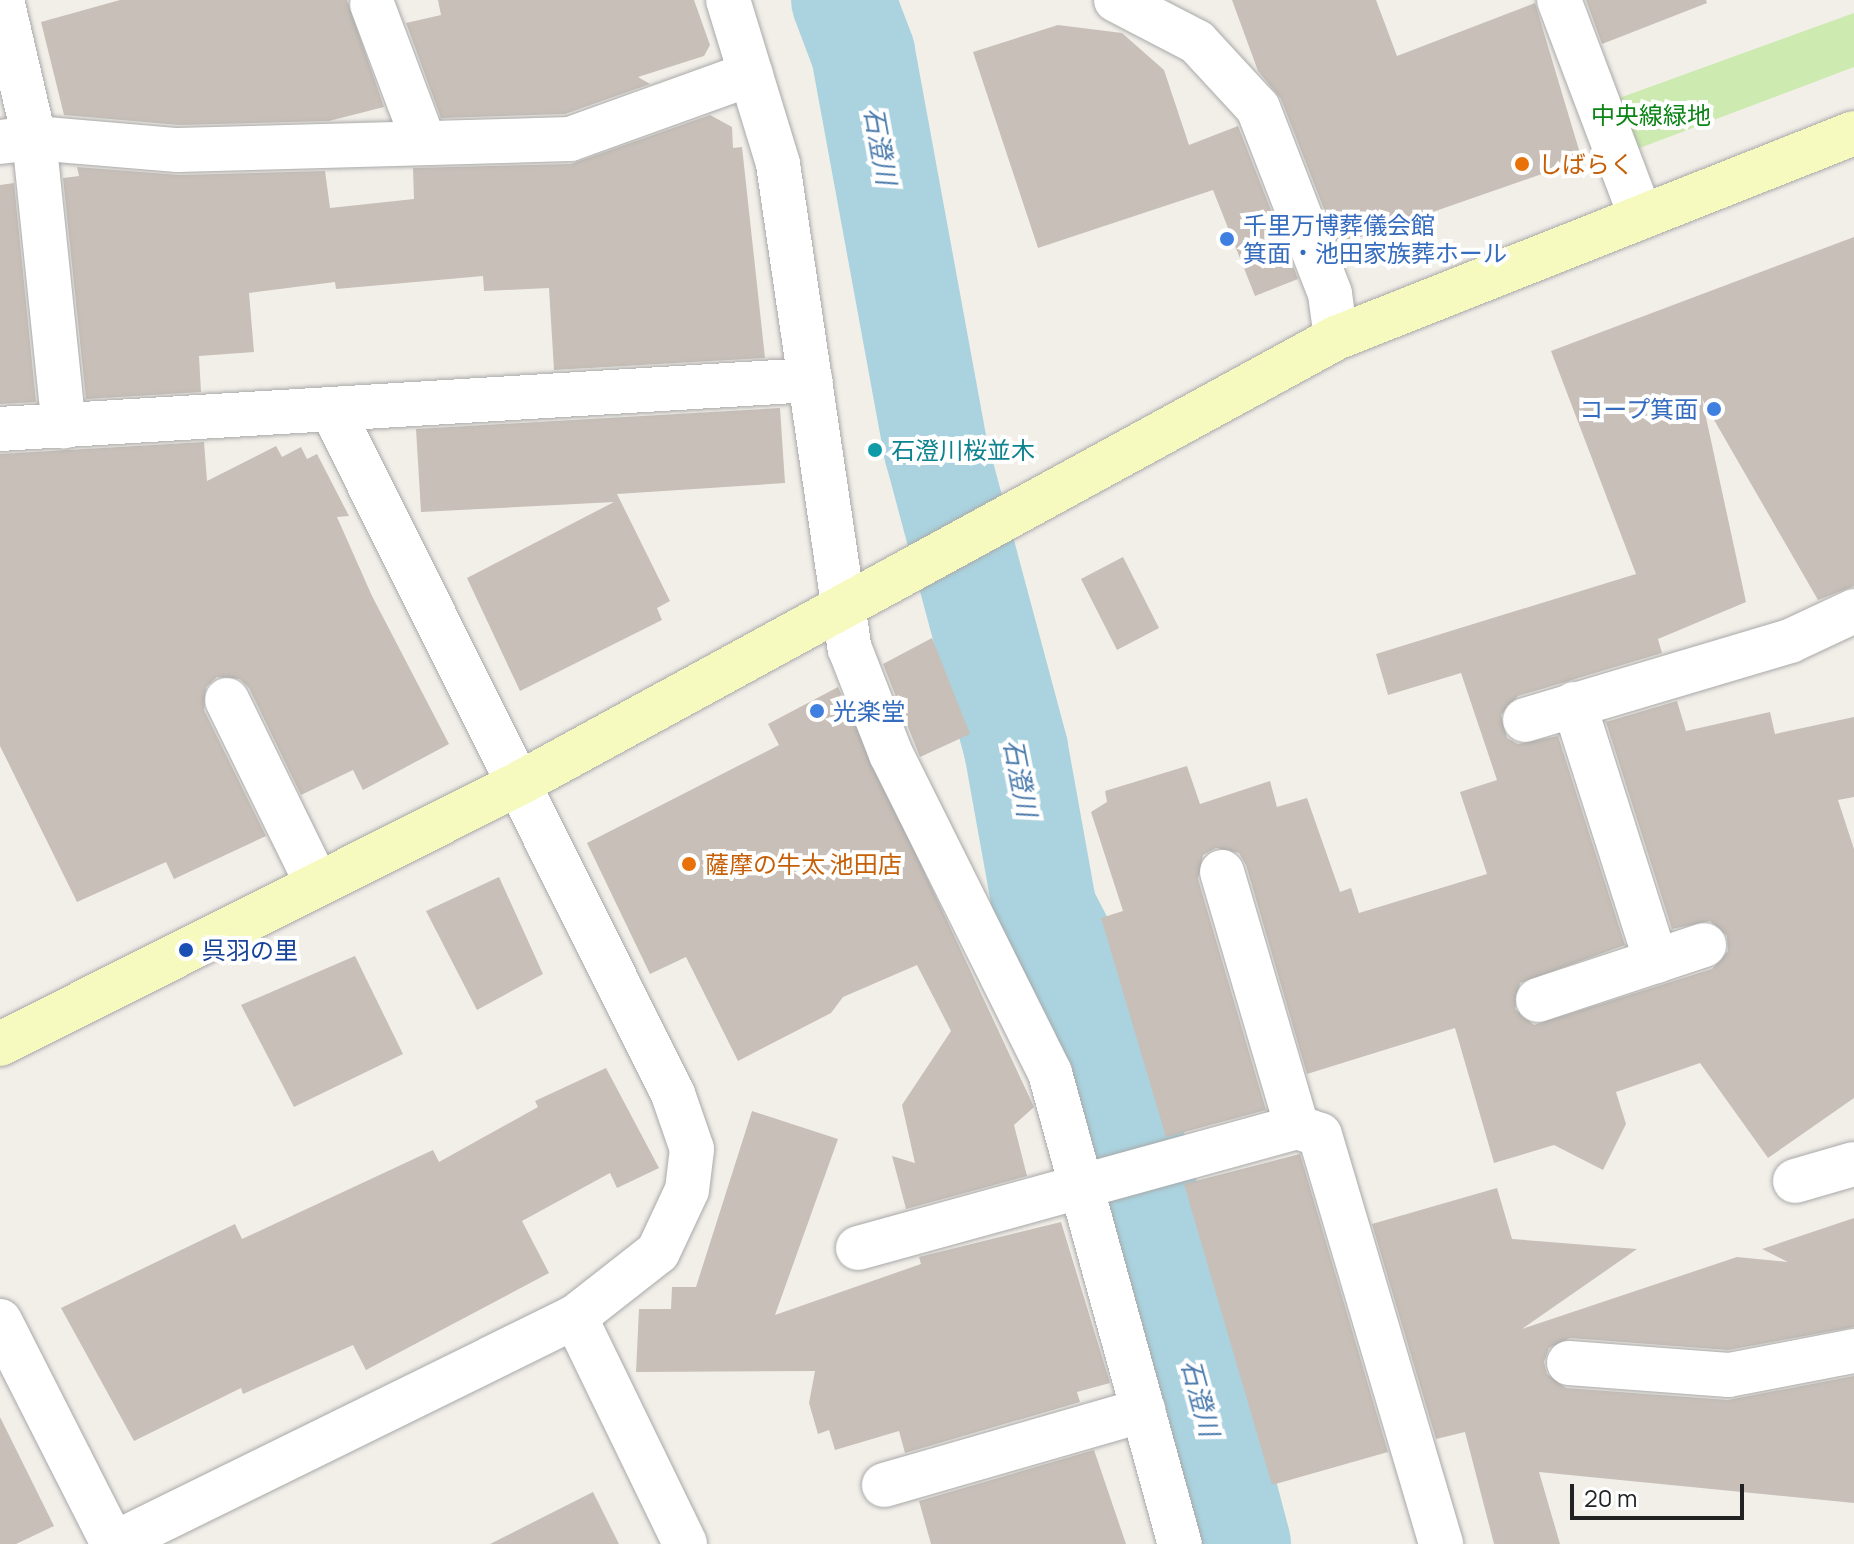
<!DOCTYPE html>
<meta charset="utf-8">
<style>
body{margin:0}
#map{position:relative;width:1854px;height:1544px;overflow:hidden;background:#f2efe9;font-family:Manrope,"Noto Sans JP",sans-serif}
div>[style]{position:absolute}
.grass>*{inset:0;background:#cdebb0}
.river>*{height:104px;margin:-52px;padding:0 52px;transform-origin:52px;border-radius:52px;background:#aad3df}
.building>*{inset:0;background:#c7bfb8}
.roads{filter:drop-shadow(0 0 2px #a9a9a9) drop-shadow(0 0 2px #a9a9a9)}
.street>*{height:44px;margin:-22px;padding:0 22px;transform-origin:22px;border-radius:22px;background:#fff}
.secondary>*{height:44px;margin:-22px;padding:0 22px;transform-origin:22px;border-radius:22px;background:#f7fabf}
.dots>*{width:22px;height:22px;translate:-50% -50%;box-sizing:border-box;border:4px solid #fff;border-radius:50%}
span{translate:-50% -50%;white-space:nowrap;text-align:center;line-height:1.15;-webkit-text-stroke:8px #fff;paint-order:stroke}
.park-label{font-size:24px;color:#0c8416}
.food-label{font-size:24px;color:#c56008}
.left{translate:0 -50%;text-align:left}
.shop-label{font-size:24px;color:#366cbe}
.right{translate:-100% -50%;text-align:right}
.culture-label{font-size:24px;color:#0d838f}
.transit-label{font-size:24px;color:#164399}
.water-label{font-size:26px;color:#4a7aab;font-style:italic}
.scale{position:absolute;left:1570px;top:1484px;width:174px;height:36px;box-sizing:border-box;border:4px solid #222;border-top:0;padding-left:10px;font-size:24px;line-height:28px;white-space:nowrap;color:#222;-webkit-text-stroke:6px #fff;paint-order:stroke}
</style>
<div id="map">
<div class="grass">
<div style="clip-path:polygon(1854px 13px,1854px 67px,1629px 152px,1611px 101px)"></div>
</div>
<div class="river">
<div style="left:843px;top:0;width:57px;rotate:69.3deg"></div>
<div style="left:863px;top:53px;width:404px;rotate:79.6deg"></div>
<div style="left:936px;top:450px;width:310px;rotate:75deg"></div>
<div style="left:1016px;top:749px;width:164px;rotate:79.8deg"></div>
<div style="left:1045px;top:910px;width:96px;rotate:62.6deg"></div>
<div style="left:1089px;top:995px;width:111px;rotate:72.7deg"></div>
<div style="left:1122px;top:1101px;width:458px;rotate:75.2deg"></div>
</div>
<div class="building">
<div style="clip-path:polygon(120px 0,347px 0,384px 107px,329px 121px,179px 125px,64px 115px,41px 22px)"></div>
<div style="clip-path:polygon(438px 0,694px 0,710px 45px,704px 56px,638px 77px,650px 84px,565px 114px,441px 118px,406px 23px,441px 15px)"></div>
<div style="clip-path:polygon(1232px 0,1376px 0,1397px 56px,1535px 3px,1582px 160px,1338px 245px,1281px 99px,1258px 71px)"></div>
<div style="clip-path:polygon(1586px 0,1706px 0,1707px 3px,1602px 44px)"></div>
<div style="clip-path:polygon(1058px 25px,1122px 33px,1164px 70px,1189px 145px,1238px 126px,1298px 279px,1255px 296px,1213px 190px,1038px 248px,973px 52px)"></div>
<div style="clip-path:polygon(710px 115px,732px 127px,733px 148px,742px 147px,765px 358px,554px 370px,549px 288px,484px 291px,483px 276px,336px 289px,335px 282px,249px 293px,254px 352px,199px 356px,201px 392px,86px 399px,63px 178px,79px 176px,77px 167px,179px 175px,325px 171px,330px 208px,414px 199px,413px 168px,571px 164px)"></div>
<div style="clip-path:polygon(14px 183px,36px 402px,0 404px,0 185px)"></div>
<div style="clip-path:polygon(1854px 237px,1854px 586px,1818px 600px,1702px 399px,1746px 602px,1658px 639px,1662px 653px,1518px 696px,1501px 715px,1507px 738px,1518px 744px,1558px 736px,1625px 945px,1520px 983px,1515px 1009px,1534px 1025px,1712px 969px,1728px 951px,1727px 936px,1710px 921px,1672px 929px,1606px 722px,1677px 701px,1686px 731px,1770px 712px,1775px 734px,1854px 717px,1854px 797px,1838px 800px,1854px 849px,1854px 1098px,1768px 1158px,1700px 1063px,1616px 1092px,1626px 1124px,1603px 1170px,1554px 1145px,1494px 1163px,1455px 1028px,1307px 1074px,1246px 865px,1239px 853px,1216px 848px,1203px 855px,1198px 879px,1266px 1110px,1166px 1137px,1101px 918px,1123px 911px,1091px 812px,1107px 802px,1105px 791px,1187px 766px,1200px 804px,1270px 781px,1277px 807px,1307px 798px,1340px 892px,1351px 888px,1359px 913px,1487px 874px,1460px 792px,1497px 780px,1461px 673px,1388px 695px,1376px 654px,1636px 574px,1551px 351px)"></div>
<div style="clip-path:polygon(780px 408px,785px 483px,617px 494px,670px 601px,657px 608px,662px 620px,520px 691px,467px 578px,614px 502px,421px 512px,416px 429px)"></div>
<div style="clip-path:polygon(204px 442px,207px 481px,276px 446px,282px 457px,301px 447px,307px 459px,317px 454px,349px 516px,337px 517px,372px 596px,449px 744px,363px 790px,353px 770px,301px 795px,249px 688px,240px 679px,217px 677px,206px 687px,204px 710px,266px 836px,174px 879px,166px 862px,77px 902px,0 746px,0 454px)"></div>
<div style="clip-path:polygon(1123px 557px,1159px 628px,1117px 650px,1081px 579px)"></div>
<div style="clip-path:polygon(932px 638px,970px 734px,920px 757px,883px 664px)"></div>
<div style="clip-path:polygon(838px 687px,1034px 1107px,1014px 1125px,1027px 1176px,906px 1209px,892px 1156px,915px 1163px,902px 1105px,951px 1031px,917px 965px,843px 997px,831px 1013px,738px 1061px,686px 957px,650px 974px,587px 843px,779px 745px,768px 724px)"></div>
<div style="clip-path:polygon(499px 877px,543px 974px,477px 1010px,426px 911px)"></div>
<div style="clip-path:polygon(355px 956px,403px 1054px,294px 1107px,241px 1005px)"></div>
<div style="clip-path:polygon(606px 1068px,659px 1168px,617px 1188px,610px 1173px,522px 1221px,549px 1273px,366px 1370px,353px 1345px,243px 1394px,241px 1388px,134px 1441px,61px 1308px,235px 1224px,242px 1239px,433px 1150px,439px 1162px,538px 1107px,535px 1101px)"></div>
<div style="clip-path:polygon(752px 1111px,838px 1139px,775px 1315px,921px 1264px,919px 1257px,1061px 1222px,1110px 1383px,1077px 1392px,1080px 1402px,905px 1453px,899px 1431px,835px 1450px,829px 1430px,818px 1434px,809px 1403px,815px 1371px,636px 1372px,639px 1309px,671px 1309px,672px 1287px,696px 1287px)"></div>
<div style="clip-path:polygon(1300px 1154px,1388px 1452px,1272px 1485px,1184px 1184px)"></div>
<div style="clip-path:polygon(1497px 1188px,1512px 1239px,1637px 1249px,1522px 1329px,1737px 1257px,1788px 1262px,1762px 1249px,1854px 1218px,1854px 1327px,1728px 1350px,1570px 1338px,1549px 1348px,1544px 1362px,1547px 1374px,1566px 1388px,1728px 1400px,1854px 1376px,1854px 1503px,1539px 1472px,1560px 1544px,1494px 1544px,1465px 1432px,1436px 1439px,1372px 1224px)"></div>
<div style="clip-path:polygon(0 1417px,54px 1526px,16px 1544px,0 1544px)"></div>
<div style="clip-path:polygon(1094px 1450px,1126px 1544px,931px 1544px,919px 1501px)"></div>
<div style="clip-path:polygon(593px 1492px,619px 1544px,490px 1544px)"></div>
</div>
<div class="roads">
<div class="street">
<div style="left:2px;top:0;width:142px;rotate:76.9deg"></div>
<div style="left:34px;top:138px;width:290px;rotate:84.1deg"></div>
<div style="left:728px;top:0;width:171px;rotate:73deg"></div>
<div style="left:778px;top:164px;width:490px;rotate:81.6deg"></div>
<div style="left:850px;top:649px;width:113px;rotate:68.7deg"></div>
<div style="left:891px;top:754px;width:356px;rotate:63.5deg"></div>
<div style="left:1050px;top:1073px;width:489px;rotate:74.6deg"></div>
<div style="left:1116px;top:0;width:91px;rotate:27.4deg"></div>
<div style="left:1197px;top:42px;width:90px;rotate:47.3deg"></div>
<div style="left:1258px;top:108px;width:199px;rotate:68.8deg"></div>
<div style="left:1330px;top:294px;width:44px;rotate:82.2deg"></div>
<div style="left:1559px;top:0;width:229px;rotate:69.3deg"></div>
<div style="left:372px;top:4px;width:145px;rotate:69.4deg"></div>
<div style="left:0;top:142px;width:34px;rotate:-7deg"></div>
<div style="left:34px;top:138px;width:144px;rotate:4.8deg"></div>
<div style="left:178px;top:150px;width:392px;rotate:-1.6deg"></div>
<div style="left:570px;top:139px;width:192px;rotate:-19.8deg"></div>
<div style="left:0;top:429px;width:812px;rotate:-3.46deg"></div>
<div style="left:227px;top:700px;width:205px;rotate:63.9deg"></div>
<div style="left:1574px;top:704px;width:270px;rotate:72.3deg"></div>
<div style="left:1525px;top:720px;width:277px;rotate:-16.6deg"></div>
<div style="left:1790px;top:641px;width:71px;rotate:-25.1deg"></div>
<div style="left:1222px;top:872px;width:266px;rotate:73.6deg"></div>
<div style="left:1297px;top:1127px;width:24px;rotate:19deg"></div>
<div style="left:1320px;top:1135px;width:427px;rotate:73.5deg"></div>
<div style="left:1538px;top:1000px;width:175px;rotate:-18.3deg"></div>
<div style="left:1795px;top:1181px;width:61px;rotate:-16.1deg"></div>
<div style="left:858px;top:1248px;width:455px;rotate:-15.4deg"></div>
<div style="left:575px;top:1317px;width:252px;rotate:64.1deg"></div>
<div style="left:0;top:1321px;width:250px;rotate:63.1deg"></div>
<div style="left:1569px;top:1363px;width:160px;rotate:4.3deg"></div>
<div style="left:1729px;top:1375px;width:127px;rotate:-10.9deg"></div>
<div style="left:884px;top:1485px;width:270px;rotate:-16.1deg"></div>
<div style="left:113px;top:1544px;width:515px;rotate:-26.17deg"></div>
<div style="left:575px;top:1317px;width:105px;rotate:-38.1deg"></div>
<div style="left:658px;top:1252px;width:68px;rotate:-64.9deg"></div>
<div style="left:687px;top:1190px;width:41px;rotate:-83deg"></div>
<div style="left:692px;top:1149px;width:58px;rotate:-109.1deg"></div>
<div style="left:673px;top:1094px;width:760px;rotate:-116.5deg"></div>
</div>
<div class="secondary">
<div style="left:0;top:1044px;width:580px;rotate:-26.65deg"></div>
<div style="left:518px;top:784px;width:932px;rotate:-28.6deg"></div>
<div style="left:1336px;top:338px;width:557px;rotate:-21.59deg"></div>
</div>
</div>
<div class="dots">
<div style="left:1522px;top:164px;background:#e8710a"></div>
<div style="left:1227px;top:239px;background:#3f7fe0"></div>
<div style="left:1714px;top:409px;background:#3f7fe0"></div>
<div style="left:875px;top:450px;background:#0f9aa8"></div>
<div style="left:817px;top:711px;background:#3f7fe0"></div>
<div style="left:689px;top:864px;background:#e8710a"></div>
<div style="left:186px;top:950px;background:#1a4fb4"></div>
</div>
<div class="park-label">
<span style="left:1651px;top:115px">中央線緑地</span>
</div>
<div class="food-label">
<span class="left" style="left:1538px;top:164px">しばらく</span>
<span class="left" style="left:705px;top:864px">薩摩の牛太 池田店</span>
</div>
<div class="shop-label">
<span class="left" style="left:1243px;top:239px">千里万博葬儀会館<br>箕面・池田家族葬ホール</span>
<span class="right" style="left:1698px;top:409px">コープ箕面</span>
<span class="left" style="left:833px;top:711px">光楽堂</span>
</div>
<div class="culture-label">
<span class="left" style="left:891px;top:450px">石澄川桜並木</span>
</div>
<div class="transit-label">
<span class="left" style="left:202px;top:950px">呉羽の里</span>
</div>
<div class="water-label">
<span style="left:880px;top:146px;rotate:80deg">石澄川</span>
<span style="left:1020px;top:778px;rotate:79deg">石澄川</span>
<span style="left:1200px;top:1398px;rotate:75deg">石澄川</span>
</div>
<div class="scale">20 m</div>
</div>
